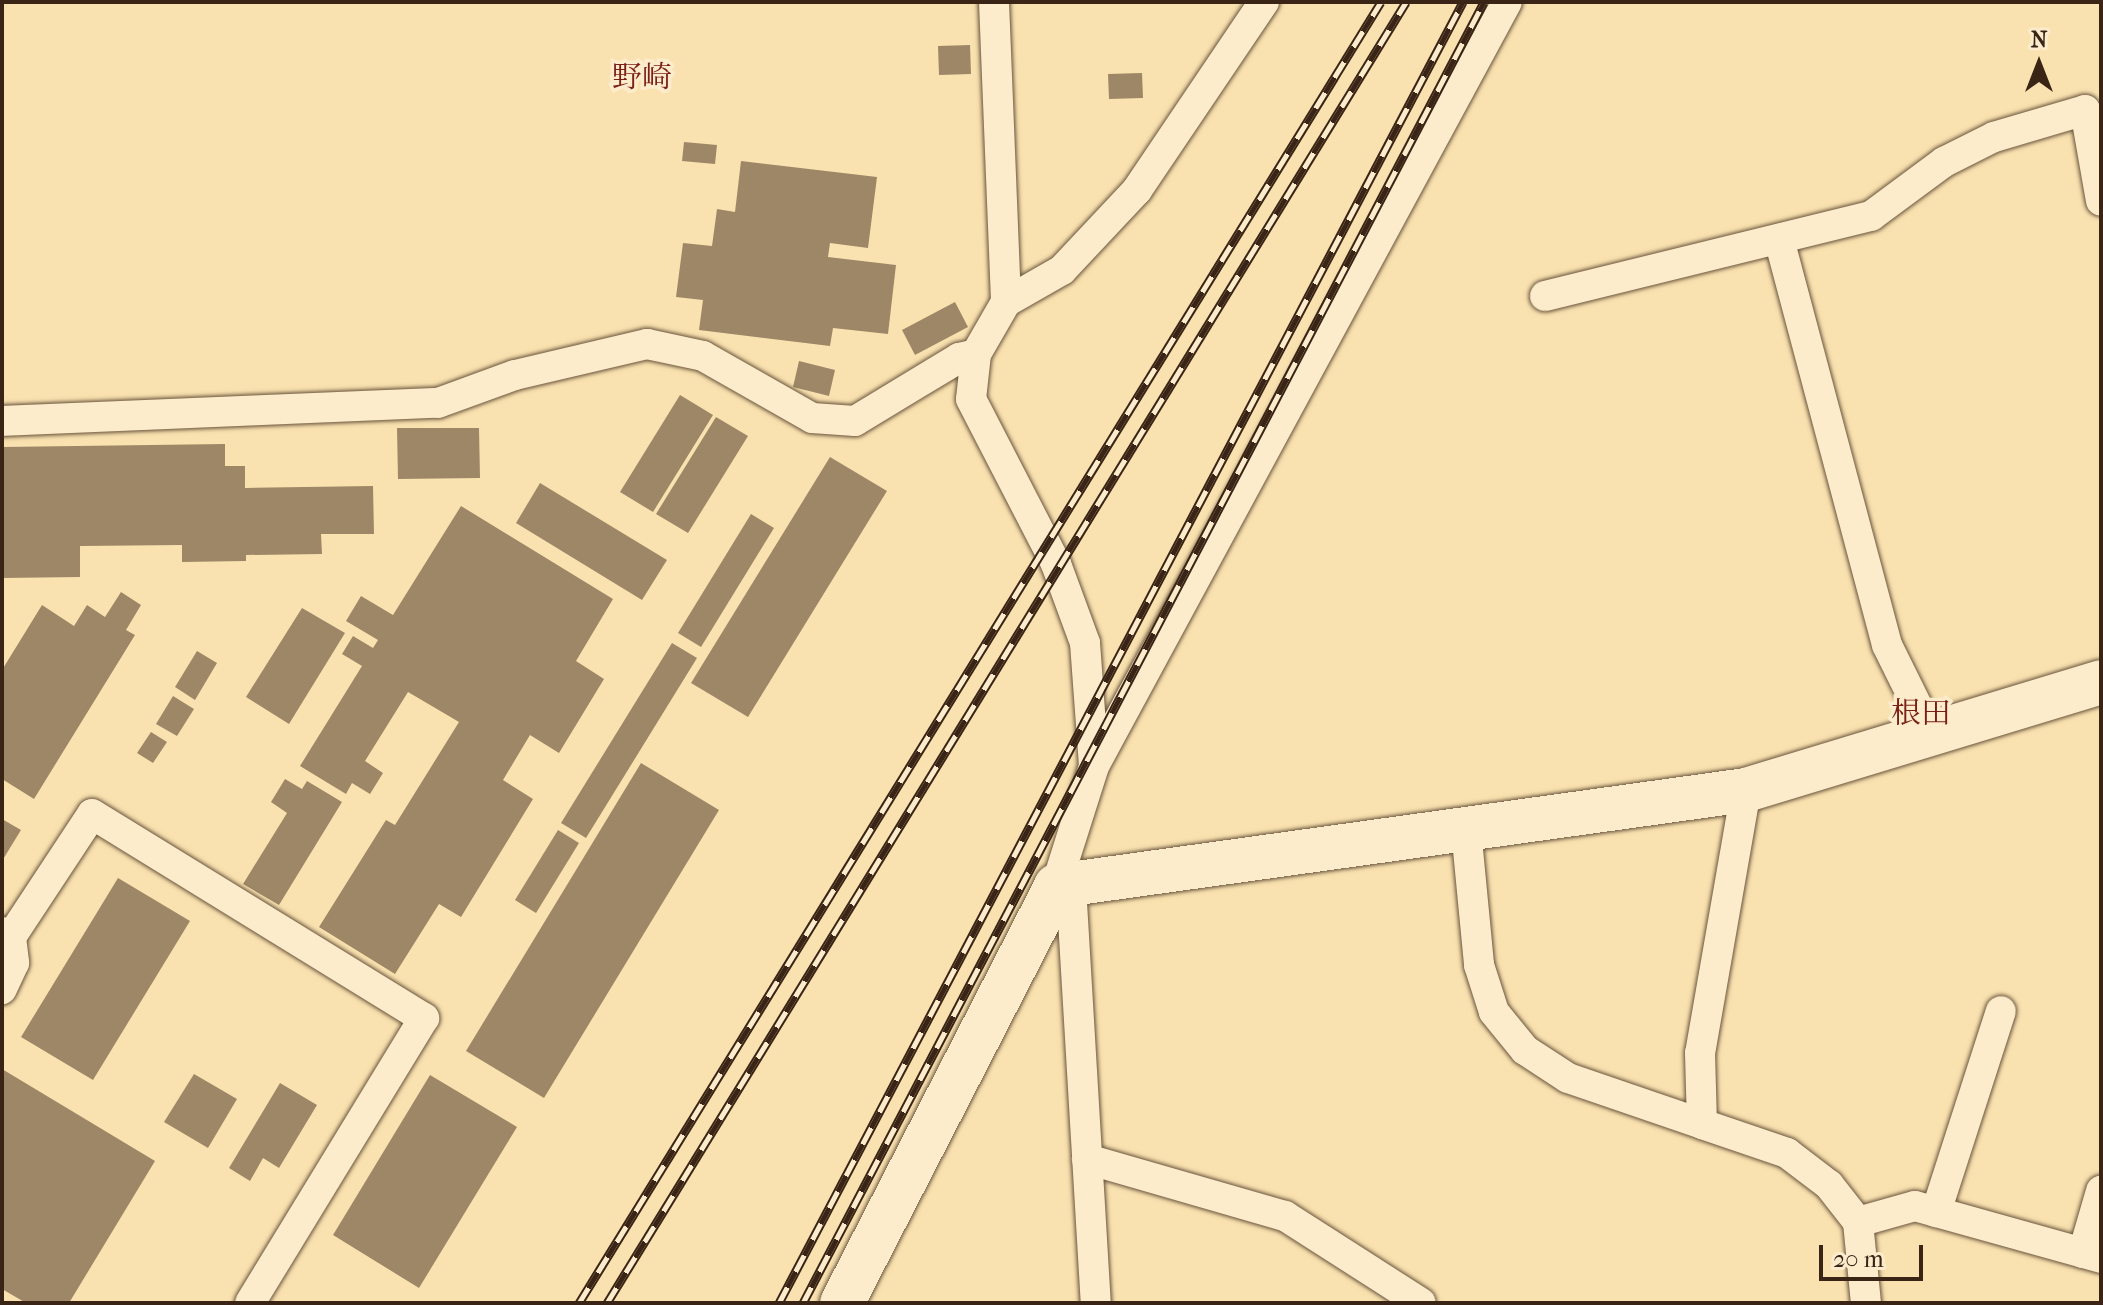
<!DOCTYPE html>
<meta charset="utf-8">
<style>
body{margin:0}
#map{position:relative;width:2103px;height:1305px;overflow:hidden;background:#fae2b0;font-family:"IM FELL French Canon","Noto Serif JP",serif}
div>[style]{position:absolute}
.building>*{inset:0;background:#9d8766}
.roads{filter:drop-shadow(0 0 2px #69543c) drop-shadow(0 0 2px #69543c)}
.street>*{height:30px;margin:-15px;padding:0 15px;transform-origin:15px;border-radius:15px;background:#fceccc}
.secondary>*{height:44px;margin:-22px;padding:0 22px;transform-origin:22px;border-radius:22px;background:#fceccc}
.rail>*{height:9px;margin-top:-4.5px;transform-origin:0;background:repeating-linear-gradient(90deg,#fceccc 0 18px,#392416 0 36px);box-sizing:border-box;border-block:2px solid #392416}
span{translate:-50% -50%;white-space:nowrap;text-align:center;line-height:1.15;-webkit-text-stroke:7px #fceccc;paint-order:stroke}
.quarter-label{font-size:30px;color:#7a1f14}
.frame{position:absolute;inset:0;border:4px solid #392416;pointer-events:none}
.north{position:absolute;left:1999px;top:24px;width:80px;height:80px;-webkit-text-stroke:6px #fceccc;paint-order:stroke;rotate:0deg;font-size:22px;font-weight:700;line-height:32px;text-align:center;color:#392416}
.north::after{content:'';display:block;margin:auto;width:28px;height:36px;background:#392416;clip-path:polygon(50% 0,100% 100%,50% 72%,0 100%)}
.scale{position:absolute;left:1819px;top:1245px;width:104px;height:36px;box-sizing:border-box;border:4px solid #392416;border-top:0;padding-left:10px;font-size:24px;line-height:28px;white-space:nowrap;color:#392416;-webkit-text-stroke:6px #fceccc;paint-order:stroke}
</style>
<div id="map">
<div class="building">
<div style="clip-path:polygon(970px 45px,971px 74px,939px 75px,938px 46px)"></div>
<div style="clip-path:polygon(1142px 73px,1143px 98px,1109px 99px,1108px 74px)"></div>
<div style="clip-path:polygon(684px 142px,717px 145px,715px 164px,682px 161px)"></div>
<div style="clip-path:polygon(741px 161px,877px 177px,868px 248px,830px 243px,828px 257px,896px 265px,888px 334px,833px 328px,830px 346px,699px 330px,703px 300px,676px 297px,683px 243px,712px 246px,717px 209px,735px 212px)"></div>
<div style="clip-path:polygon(955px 302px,968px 327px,915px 355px,902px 330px)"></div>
<div style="clip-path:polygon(799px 361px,835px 370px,829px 396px,793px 387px)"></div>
<div style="clip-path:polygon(680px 395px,713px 415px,653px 512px,620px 492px)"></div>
<div style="clip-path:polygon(716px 417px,748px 436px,688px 533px,656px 514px)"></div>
<div style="clip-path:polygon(397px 428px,479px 428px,480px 478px,398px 479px)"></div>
<div style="clip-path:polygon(225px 444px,225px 466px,245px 466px,245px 488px,373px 486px,374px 534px,321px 534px,322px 554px,246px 555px,246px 561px,182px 562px,182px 545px,80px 546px,80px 577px,2px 578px,2px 447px)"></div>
<div style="clip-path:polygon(830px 457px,887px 491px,748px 717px,691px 683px)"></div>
<div style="clip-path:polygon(540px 483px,667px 560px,642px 600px,516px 523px)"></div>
<div style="clip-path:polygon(461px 506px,613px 599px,576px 661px,604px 679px,559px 753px,530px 735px,503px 780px,533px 799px,461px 917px,439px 904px,395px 974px,319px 927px,386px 820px,395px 825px,459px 722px,408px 692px,365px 761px,383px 773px,370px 794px,352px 783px,346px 794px,300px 766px,362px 666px,342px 654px,353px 636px,373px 648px,378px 640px,346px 621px,361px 596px,393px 615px)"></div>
<div style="clip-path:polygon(751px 514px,774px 528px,701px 647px,678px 633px)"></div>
<div style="clip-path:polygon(121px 592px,141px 605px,126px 630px,135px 635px,34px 799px,2px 779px,2px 670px,42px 605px,74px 626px,87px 605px,105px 617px)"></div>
<div style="clip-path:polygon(302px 608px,345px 633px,289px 724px,246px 697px)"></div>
<div style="clip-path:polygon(672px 643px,697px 658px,586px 838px,561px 823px)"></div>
<div style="clip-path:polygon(197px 651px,217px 663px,195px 700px,175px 687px)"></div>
<div style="clip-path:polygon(173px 696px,194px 709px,177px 736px,156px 724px)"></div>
<div style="clip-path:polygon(151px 732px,167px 742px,153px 763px,137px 753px)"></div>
<div style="clip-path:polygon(641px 763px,719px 810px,544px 1098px,466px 1051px)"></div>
<div style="clip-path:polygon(285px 779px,302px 789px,307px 781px,342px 802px,279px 905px,243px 884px,287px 813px,271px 802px)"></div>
<div style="clip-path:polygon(2px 819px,21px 830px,2px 861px)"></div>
<div style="clip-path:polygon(558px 830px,579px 843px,536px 913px,515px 900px)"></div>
<div style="clip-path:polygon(118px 878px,190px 921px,93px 1080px,21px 1037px)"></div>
<div style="clip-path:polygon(2px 1069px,155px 1161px,69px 1303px,26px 1303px,2px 1289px)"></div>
<div style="clip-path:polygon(194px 1074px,237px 1099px,208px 1148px,164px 1122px)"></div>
<div style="clip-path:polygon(430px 1075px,517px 1127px,419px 1288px,333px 1235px)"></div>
<div style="clip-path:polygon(280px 1083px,317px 1105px,279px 1168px,263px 1158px,250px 1181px,229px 1168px)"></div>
</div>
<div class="roads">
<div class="street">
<div style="left:994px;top:2px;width:300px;rotate:87.7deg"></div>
<div style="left:1006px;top:302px;width:60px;rotate:120deg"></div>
<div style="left:976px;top:354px;width:45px;rotate:96.3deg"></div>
<div style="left:971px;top:399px;width:186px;rotate:62.7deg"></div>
<div style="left:1056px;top:564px;width:84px;rotate:69.8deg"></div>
<div style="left:1085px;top:643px;width:123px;rotate:85.8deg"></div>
<div style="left:1779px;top:239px;width:420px;rotate:75.1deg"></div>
<div style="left:1887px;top:645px;width:97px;rotate:63.7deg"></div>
<div style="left:1545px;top:296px;width:336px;rotate:-13.8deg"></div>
<div style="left:1871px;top:216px;width:91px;rotate:-36.5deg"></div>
<div style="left:1944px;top:162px;width:56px;rotate:-26.6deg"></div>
<div style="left:1994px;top:137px;width:95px;rotate:-16.5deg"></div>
<div style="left:2085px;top:110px;width:92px;rotate:80deg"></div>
<div style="left:1006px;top:302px;width:64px;rotate:-29.7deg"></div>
<div style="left:1062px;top:270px;width:110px;rotate:-46.8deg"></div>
<div style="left:1137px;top:190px;width:227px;rotate:-56deg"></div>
<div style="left:2px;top:421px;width:436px;rotate:-2.4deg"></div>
<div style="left:438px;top:403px;width:82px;rotate:-20deg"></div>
<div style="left:515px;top:375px;width:136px;rotate:-13.2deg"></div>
<div style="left:647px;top:344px;width:57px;rotate:12.1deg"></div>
<div style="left:703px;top:356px;width:125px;rotate:29.6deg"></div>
<div style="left:812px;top:418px;width:43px;rotate:4deg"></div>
<div style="left:855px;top:421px;width:122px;rotate:-31.2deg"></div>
<div style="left:959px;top:358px;width:17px;rotate:-13deg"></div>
<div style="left:1746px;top:790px;width:267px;rotate:99.9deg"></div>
<div style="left:1700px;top:1053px;width:71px;rotate:88.4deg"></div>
<div style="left:1702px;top:1124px;width:90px;rotate:18.8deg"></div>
<div style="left:1787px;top:1153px;width:53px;rotate:37.3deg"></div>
<div style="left:1829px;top:1185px;width:47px;rotate:51.9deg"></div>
<div style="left:1858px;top:1222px;width:81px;rotate:84.4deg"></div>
<div style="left:1466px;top:829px;width:137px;rotate:84.5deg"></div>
<div style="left:1479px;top:965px;width:49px;rotate:72.3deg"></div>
<div style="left:1494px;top:1012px;width:49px;rotate:50.8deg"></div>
<div style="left:1525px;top:1050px;width:51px;rotate:33.1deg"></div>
<div style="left:1568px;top:1078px;width:142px;rotate:18.9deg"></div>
<div style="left:1056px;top:886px;width:126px;rotate:-72.4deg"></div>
<div style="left:1094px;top:766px;width:868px;rotate:-61.61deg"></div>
<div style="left:1071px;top:886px;width:418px;rotate:86.6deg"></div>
<div style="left:2px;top:932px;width:10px;rotate:29deg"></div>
<div style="left:11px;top:937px;width:26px;rotate:83deg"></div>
<div style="left:14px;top:963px;width:29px;rotate:115deg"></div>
<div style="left:11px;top:937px;width:147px;rotate:-56.6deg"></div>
<div style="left:92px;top:814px;width:390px;rotate:31.6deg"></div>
<div style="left:424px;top:1018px;width:334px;rotate:121.4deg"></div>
<div style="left:1087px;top:1159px;width:206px;rotate:16.1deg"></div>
<div style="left:1285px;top:1216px;width:161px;rotate:32.6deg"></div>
<div style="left:1936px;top:1212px;width:211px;rotate:-72.1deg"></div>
<div style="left:1858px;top:1222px;width:59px;rotate:-15.7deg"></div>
<div style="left:1915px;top:1206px;width:193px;rotate:15.6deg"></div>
<div style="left:2083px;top:1253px;width:65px;rotate:-73.8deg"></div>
</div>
<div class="secondary">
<div style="left:842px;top:1303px;width:469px;rotate:-62.8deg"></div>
<div style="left:1056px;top:886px;width:697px;rotate:-7.92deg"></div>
<div style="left:1746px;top:790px;width:371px;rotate:-16.9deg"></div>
</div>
</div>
<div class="rail">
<div style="left:579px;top:1303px;width:1528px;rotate:-58.35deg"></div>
<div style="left:607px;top:1303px;width:1527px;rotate:-58.44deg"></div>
<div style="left:779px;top:1303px;width:1470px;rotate:-62.27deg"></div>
<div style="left:803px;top:1303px;width:1468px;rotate:-62.37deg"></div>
</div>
<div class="quarter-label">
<span style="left:642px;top:78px">野崎</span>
<span style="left:1921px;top:714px">根田</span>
</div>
<div class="frame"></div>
<div class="north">N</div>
<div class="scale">20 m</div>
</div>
